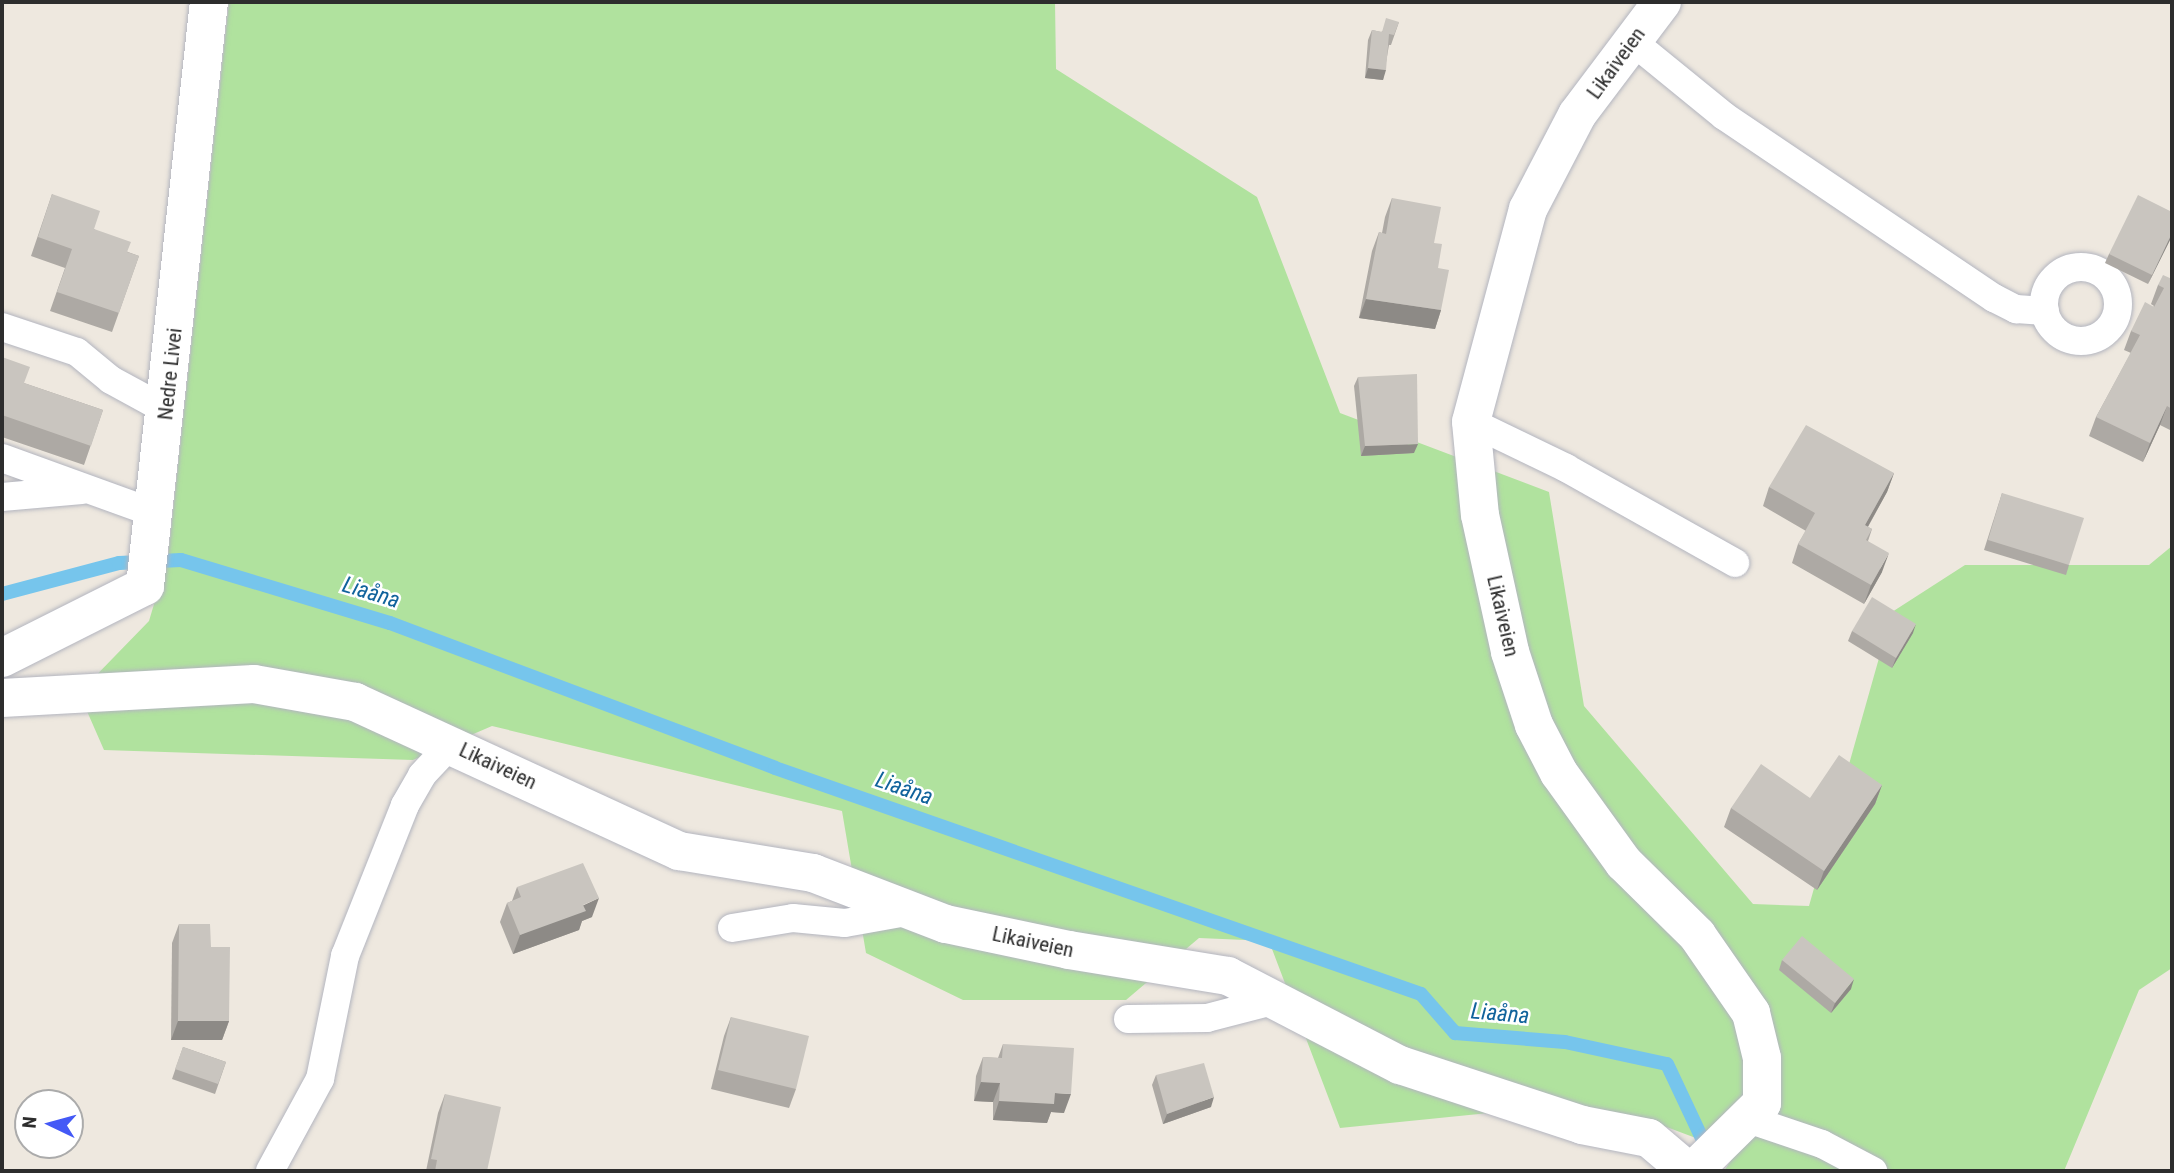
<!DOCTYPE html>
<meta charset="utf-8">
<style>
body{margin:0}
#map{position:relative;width:2174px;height:1173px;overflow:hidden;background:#eee8df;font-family:"Roboto Condensed",sans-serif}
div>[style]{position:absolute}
.green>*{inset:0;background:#b0e29e}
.stream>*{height:14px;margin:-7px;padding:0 7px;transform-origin:7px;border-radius:7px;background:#76c5ec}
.roads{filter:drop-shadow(0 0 2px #b3b5bf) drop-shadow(0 0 2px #b3b5bf)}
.lane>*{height:28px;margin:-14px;padding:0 14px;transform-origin:14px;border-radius:14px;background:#fff}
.lane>.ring{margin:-14px;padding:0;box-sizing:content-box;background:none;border:28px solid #fff;border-radius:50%}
.street>*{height:38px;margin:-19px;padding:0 19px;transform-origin:19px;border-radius:19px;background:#fff}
.wall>*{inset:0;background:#ada9a4}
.shaded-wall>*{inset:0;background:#8d8a86}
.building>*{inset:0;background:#c9c5bf}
span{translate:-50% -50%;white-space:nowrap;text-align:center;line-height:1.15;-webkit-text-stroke:5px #fff;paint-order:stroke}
.street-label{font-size:21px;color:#2d2d2d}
.water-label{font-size:23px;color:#11639c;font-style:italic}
.frame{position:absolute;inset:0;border:4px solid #2d2d2d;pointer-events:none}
.north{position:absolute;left:14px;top:1089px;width:70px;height:70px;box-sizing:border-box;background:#fff;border:2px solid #ababab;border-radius:50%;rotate:275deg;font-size:19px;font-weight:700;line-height:28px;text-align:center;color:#2d2d2d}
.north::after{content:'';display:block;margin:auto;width:24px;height:32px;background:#4459f6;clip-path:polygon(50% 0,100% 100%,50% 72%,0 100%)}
</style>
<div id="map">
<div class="green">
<div style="clip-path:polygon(229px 2px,1055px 2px,1056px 69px,1257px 197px,1340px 413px,1549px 492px,1584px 706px,1753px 904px,1809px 906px,1892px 612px,1965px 565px,2149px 565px,2172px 546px,2172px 968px,2139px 990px,2064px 1171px,1724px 1171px,1736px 1153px,1645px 1119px,1539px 1108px,1340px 1128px,1269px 941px,1199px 938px,1126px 1000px,963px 1000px,866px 953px,842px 811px,492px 726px,413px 760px,104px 750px,79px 693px,149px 621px,168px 557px)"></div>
</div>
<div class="stream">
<div style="left:2px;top:594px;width:121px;rotate:-14.8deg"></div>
<div style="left:119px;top:563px;width:62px;rotate:-2.8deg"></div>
<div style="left:181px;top:560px;width:218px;rotate:16.8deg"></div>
<div style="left:390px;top:623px;width:411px;rotate:20.6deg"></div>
<div style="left:775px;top:768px;width:684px;rotate:19.28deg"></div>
<div style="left:1421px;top:994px;width:52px;rotate:48.9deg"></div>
<div style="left:1455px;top:1033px;width:110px;rotate:4.7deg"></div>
<div style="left:1565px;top:1042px;width:104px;rotate:12.2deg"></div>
<div style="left:1667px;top:1064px;width:96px;rotate:64.8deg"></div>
</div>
<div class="roads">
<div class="lane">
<div style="left:1632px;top:41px;width:119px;rotate:39.2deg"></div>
<div style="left:1724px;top:116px;width:326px;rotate:34deg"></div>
<div style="left:1994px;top:298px;width:25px;rotate:27deg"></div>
<div style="left:2016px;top:309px;width:29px;rotate:4deg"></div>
<div class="ring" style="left:2044px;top:267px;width:46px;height:46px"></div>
<div style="left:2px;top:327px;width:79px;rotate:18.4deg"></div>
<div style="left:77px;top:352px;width:44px;rotate:39.5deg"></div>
<div style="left:111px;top:380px;width:63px;rotate:28.6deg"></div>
<div style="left:1471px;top:422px;width:106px;rotate:25.8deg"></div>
<div style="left:1566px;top:468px;width:194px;rotate:29.3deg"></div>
<div style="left:2px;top:458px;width:162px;rotate:19.9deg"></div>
<div style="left:2px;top:497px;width:80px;rotate:-5deg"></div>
<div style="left:732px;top:928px;width:62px;rotate:-9.3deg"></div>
<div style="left:793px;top:918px;width:52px;rotate:5.5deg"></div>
<div style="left:845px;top:923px;width:68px;rotate:-10.2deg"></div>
<div style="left:1128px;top:1019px;width:79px;rotate:-0.7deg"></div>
<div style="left:1207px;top:1018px;width:71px;rotate:-14.6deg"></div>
<div style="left:1748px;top:1119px;width:78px;rotate:18.7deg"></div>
<div style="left:1822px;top:1144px;width:58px;rotate:27.9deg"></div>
<div style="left:270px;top:1171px;width:105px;rotate:-61.5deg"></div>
<div style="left:320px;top:1079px;width:126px;rotate:-78.5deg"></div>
<div style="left:345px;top:956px;width:162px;rotate:-68.3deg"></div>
<div style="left:405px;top:805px;width:34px;rotate:-60deg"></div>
<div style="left:422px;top:775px;width:42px;rotate:-46.9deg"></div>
</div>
<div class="street">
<div style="left:1662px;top:2px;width:141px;rotate:127deg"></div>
<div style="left:1577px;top:115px;width:106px;rotate:117.5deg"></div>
<div style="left:1528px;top:209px;width:220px;rotate:105deg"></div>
<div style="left:1471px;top:422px;width:93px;rotate:84.5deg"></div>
<div style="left:1480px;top:515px;width:140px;rotate:77.6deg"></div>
<div style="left:1510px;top:652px;width:77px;rotate:71.8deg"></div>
<div style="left:1534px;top:725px;width:54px;rotate:62.5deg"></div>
<div style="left:1559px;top:773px;width:111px;rotate:54.2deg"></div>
<div style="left:1624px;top:863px;width:103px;rotate:44.6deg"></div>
<div style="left:1697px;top:935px;width:95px;rotate:55.3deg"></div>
<div style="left:1751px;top:1013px;width:46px;rotate:76.3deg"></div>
<div style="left:1762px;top:1058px;width:45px;rotate:90deg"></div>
<div style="left:1762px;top:1103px;width:97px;rotate:135.4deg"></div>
<div style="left:2px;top:658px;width:160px;rotate:-26.7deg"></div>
<div style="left:145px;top:586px;width:587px;rotate:-83.75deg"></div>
<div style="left:2px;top:698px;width:252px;rotate:-3.2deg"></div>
<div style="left:254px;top:684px;width:103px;rotate:10.1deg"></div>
<div style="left:355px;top:702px;width:357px;rotate:24.7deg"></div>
<div style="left:679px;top:851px;width:136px;rotate:9.3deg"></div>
<div style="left:813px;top:873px;width:142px;rotate:21deg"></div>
<div style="left:946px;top:924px;width:126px;rotate:11.9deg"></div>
<div style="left:1069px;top:950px;width:161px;rotate:9.3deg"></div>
<div style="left:1228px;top:976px;width:194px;rotate:27.4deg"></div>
<div style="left:1400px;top:1065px;width:192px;rotate:18.2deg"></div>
<div style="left:1582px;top:1125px;width:68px;rotate:11deg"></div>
<div style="left:1649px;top:1138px;width:51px;rotate:40.2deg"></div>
</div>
</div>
<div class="wall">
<div style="clip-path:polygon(1399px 22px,1391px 45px,1389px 45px,1383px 80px,1365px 78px,1368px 40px,1372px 30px,1381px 32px)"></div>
<div style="clip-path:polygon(52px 194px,94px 229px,128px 252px,139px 256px,112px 332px,50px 311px,65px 268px,31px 256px)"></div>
<div style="clip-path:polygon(1392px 198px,1434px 243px,1438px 268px,1441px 310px,1435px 329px,1359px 318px,1372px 251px,1379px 232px,1382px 233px,1385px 217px)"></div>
<div style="clip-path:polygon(2172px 212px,2172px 236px,2148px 284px,2105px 263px,2109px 254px)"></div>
<div style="clip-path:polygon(2172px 279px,2172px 431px,2160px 425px,2143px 462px,2089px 436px,2096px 417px,2131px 353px,2124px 350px,2131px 331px,2154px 306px,2151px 304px,2158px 285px)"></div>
<div style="clip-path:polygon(2px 357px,24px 383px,103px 410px,84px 465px,2px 437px)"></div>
<div style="clip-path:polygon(1358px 377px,1414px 453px,1361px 456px,1354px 386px)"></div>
<div style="clip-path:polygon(1894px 473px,1887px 492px,1868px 527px,1872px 529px,1868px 541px,1882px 572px,1864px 604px,1792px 563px,1798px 544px,1806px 531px,1763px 506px,1769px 487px)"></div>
<div style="clip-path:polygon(2002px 493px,2069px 565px,2066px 575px,1984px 550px)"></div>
<div style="clip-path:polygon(1852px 631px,1913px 633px,1892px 668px,1848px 641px)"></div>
<div style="clip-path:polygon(1882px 785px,1875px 804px,1817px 890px,1724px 827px,1731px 808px,1810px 798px)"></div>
<div style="clip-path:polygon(517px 887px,592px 917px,582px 921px,579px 930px,513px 954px,500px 922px,507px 903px,512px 901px)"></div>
<div style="clip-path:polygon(179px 924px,211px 947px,229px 1021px,222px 1040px,171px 1040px,172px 943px)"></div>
<div style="clip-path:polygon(1782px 960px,1851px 989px,1831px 1013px,1779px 970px)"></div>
<div style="clip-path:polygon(731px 1017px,796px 1089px,789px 1108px,711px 1089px,724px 1036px)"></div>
<div style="clip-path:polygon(1003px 1044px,1064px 1113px,1051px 1112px,1047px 1123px,993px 1120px,993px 1102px,974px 1101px,976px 1076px,983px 1057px,998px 1058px)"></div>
<div style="clip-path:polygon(183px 1047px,226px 1062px,215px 1094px,172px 1079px)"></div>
<div style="clip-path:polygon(1156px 1075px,1211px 1107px,1163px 1124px,1152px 1085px)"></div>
<div style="clip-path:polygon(445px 1094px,487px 1171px,426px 1171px,438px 1113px)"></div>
</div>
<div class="shaded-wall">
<div style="clip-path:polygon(1368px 68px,1386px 70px,1383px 80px,1365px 78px)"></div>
<div style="clip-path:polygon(2172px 233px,2172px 236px,2148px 284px,2152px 275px)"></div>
<div style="clip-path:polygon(1366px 299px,1441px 310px,1435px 329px,1359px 318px)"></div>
<div style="clip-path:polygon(2167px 406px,2160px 425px,2143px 462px,2150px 443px)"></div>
<div style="clip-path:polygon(1418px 444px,1414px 453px,1361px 456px,1365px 446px)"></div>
<div style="clip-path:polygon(1894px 473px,1887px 492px,1858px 544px,1865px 525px)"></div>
<div style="clip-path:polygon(1889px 553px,1882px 572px,1864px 604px,1871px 585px)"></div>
<div style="clip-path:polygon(1916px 624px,1913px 633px,1892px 668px,1896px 658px)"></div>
<div style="clip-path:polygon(1882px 785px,1875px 804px,1817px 890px,1824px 871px)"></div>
<div style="clip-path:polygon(599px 898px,592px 917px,582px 921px,579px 930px,513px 954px,520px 935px)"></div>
<div style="clip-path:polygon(1854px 979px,1851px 989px,1831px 1013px,1835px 1003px)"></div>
<div style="clip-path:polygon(178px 1021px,229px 1021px,222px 1040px,171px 1040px)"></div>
<div style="clip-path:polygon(981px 1082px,1000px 1083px,993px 1102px,974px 1101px)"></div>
<div style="clip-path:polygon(1055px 1093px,1071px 1094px,1064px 1113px,1051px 1112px,1047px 1123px,993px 1120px,999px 1101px)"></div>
<div style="clip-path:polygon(1214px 1097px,1211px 1107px,1163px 1124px,1167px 1114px)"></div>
</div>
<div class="building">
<div style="clip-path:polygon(1386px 18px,1399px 22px,1394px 35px,1389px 34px,1386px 70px,1368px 68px,1372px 30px,1382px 32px)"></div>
<div style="clip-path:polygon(52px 194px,100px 211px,94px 229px,131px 242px,127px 252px,139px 256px,119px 313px,57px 292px,72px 249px,38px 237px)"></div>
<div style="clip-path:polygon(2138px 195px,2172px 212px,2172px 233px,2152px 275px,2109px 254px)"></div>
<div style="clip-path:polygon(1392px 198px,1441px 207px,1434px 243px,1442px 244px,1438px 268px,1449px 270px,1441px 310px,1366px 299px,1379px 232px,1386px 234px)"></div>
<div style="clip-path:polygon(2163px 275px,2172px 279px,2172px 409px,2167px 406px,2150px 443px,2096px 417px,2140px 335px,2131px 331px,2145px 302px,2154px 307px,2164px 288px,2158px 285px)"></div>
<div style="clip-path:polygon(2px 357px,30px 367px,24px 383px,103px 410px,91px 446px,2px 415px)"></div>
<div style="clip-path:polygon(1417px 374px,1418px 444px,1365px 446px,1358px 377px)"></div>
<div style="clip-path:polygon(1806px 425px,1894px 473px,1865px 525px,1872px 529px,1866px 540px,1889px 553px,1871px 585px,1798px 544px,1815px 513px,1769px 487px)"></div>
<div style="clip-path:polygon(2002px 493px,2084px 518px,2069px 565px,1988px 540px)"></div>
<div style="clip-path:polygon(1872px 597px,1916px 624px,1896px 658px,1852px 631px)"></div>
<div style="clip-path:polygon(1839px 755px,1882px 785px,1824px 871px,1731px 808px,1761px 764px,1810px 798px)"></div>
<div style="clip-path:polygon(583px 863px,599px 898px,583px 905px,586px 911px,520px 935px,507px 903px,521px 897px,517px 887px)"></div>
<div style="clip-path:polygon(179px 924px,210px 924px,211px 947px,230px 947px,229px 1021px,178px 1021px)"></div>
<div style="clip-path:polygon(1802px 936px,1854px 979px,1835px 1003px,1782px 960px)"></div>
<div style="clip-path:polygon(731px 1017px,809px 1036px,796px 1089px,718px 1070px)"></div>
<div style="clip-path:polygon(1003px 1044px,1074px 1048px,1071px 1094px,1055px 1093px,1054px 1104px,999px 1101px,1000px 1083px,981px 1082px,983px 1057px,1002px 1058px)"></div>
<div style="clip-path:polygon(183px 1047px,226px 1062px,218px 1084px,175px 1069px)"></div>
<div style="clip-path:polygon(1204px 1063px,1214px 1097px,1167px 1114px,1156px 1075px)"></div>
<div style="clip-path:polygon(445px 1094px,501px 1107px,487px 1171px,481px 1170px,481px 1171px,435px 1171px,437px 1160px,431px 1159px)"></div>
</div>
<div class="street-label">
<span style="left:1616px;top:63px;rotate:-54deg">Likaiveien</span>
<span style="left:170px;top:374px;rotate:-84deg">Nedre Livei</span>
<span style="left:1503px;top:616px;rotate:77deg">Likaiveien</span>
<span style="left:498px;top:766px;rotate:25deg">Likaiveien</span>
<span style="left:1033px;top:942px;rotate:12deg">Likaiveien</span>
</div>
<div class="water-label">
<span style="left:371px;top:593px;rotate:17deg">Liaåna</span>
<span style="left:904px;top:789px;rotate:19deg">Liaåna</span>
<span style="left:1500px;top:1014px;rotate:5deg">Liaåna</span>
</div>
<div class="frame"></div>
<div class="north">N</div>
</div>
